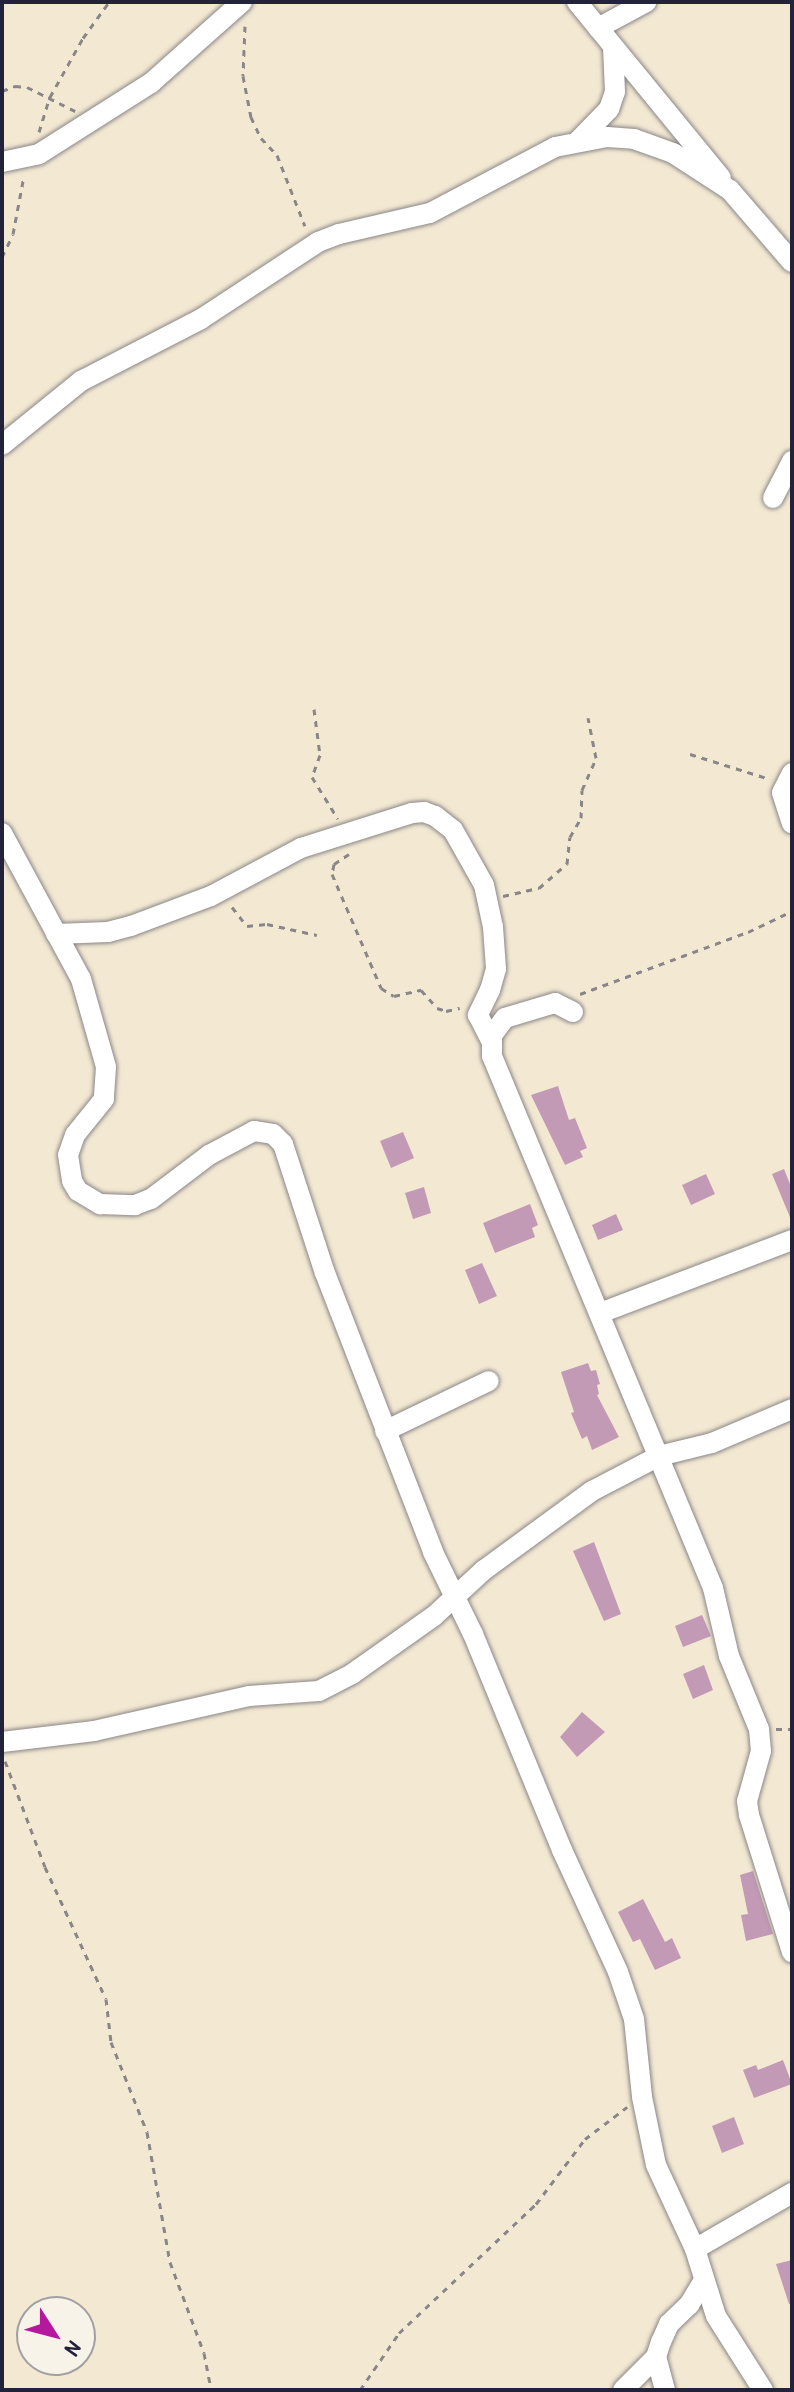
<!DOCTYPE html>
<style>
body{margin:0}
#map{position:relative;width:794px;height:2392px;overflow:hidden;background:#f3e9d3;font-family:"Patrick Hand",sans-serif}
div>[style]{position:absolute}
.building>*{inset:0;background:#c29ab6}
.path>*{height:3px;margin-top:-1.5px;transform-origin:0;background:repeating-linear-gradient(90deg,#8a8687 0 6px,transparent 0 12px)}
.roads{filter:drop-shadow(0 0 2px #8a8687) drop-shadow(0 0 2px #8a8687)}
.minor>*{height:20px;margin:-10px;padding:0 10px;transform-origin:10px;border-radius:10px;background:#fff}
span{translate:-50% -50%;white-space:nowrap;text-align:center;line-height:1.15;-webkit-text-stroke:7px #f7f3e8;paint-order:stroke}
.frame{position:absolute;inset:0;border:4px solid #22223b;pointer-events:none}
.north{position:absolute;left:16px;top:2296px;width:80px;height:80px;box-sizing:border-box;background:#f7f3e8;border:2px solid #a29fa3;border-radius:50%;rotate:126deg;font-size:22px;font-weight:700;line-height:32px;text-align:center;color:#22223b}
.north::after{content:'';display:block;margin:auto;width:28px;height:36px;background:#b5179e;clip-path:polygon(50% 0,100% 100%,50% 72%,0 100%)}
</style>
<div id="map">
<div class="building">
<div style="clip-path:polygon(558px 1086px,569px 1120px,575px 1118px,587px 1148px,580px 1151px,583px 1157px,565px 1165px,531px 1095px)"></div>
<div style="clip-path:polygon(403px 1132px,414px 1158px,391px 1168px,380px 1141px)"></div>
<div style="clip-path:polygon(784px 1169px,792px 1189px,792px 1222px,772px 1174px)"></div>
<div style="clip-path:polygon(706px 1174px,715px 1194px,691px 1205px,682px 1185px)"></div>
<div style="clip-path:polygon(424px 1187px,431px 1213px,413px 1219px,405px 1193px)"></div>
<div style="clip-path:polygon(530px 1204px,538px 1225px,532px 1228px,535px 1237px,495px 1253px,483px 1223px)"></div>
<div style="clip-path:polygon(616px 1214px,623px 1230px,598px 1240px,592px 1225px)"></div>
<div style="clip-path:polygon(482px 1263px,497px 1296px,479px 1304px,465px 1270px)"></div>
<div style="clip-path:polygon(588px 1363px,591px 1371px,596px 1370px,600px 1384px,597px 1385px,599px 1394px,597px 1395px,619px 1437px,592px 1450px,587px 1436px,582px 1439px,571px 1413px,574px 1412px,561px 1372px)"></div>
<div style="clip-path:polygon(594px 1542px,621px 1614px,604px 1621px,573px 1551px)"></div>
<div style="clip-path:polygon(702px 1615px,711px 1636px,683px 1647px,675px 1626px)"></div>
<div style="clip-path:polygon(704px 1665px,713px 1690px,693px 1699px,683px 1674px)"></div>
<div style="clip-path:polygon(582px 1712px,605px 1732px,577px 1757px,560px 1737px)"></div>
<div style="clip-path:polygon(753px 1871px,773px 1934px,746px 1941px,741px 1915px,748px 1914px,740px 1875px)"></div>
<div style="clip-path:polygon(643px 1899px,665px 1942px,672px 1938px,681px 1958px,655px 1970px,640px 1939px,633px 1942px,618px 1912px)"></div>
<div style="clip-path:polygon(783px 2060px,792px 2084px,754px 2098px,743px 2070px,756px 2065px,758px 2070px)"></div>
<div style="clip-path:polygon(734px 2117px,744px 2144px,722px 2153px,712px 2126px)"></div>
<div style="clip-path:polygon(792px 2260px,792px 2304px,789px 2304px,776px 2264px)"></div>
</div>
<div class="path">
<div style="left:245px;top:26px;width:50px;rotate:92.3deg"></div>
<div style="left:243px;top:76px;width:42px;rotate:79deg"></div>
<div style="left:251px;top:117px;width:23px;rotate:65deg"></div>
<div style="left:261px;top:138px;width:23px;rotate:47deg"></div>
<div style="left:277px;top:155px;width:76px;rotate:68.5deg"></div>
<div style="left:2px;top:91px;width:14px;rotate:-21deg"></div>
<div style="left:15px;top:86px;width:12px;rotate:5deg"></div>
<div style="left:27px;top:87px;width:54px;rotate:26.6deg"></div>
<div style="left:39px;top:132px;width:37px;rotate:-73deg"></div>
<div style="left:50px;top:97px;width:68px;rotate:-60.8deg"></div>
<div style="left:83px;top:38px;width:44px;rotate:-54.2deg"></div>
<div style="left:2px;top:257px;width:25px;rotate:-64deg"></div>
<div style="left:13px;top:234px;width:59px;rotate:-79.3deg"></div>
<div style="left:314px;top:709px;width:46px;rotate:82.6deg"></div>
<div style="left:320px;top:755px;width:23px;rotate:110deg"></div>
<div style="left:312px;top:777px;width:49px;rotate:58.2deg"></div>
<div style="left:690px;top:754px;width:84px;rotate:17.4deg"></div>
<div style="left:349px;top:854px;width:18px;rotate:146deg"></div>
<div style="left:334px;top:864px;width:10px;rotate:101deg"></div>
<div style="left:332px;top:874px;width:124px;rotate:66.7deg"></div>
<div style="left:381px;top:988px;width:15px;rotate:32deg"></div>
<div style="left:394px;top:996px;width:28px;rotate:-13deg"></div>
<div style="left:421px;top:990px;width:24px;rotate:48deg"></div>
<div style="left:437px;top:1008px;width:9px;rotate:18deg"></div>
<div style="left:446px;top:1011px;width:14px;rotate:-12deg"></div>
<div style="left:503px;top:896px;width:37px;rotate:-13deg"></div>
<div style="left:539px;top:888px;width:37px;rotate:-41deg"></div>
<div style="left:567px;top:864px;width:27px;rotate:-84deg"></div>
<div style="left:570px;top:837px;width:22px;rotate:-60deg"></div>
<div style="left:581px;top:818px;width:28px;rotate:-88deg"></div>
<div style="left:582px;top:790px;width:35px;rotate:-66deg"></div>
<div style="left:596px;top:758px;width:41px;rotate:-101.3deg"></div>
<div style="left:232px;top:907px;width:24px;rotate:52deg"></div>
<div style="left:247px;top:926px;width:20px;rotate:-6deg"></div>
<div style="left:267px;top:924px;width:51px;rotate:12.4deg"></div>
<div style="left:580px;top:994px;width:179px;rotate:-20.3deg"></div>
<div style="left:748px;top:932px;width:49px;rotate:-25.5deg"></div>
<div style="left:776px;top:1729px;width:16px"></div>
<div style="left:5px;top:1761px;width:113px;rotate:69.3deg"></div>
<div style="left:45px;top:1867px;width:145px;rotate:65.2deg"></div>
<div style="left:106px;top:1999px;width:43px;rotate:83.4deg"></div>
<div style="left:111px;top:2042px;width:97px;rotate:68.2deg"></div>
<div style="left:147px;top:2132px;width:132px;rotate:80deg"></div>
<div style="left:170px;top:2262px;width:97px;rotate:69.5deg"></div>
<div style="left:204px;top:2353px;width:38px;rotate:79deg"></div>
<div style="left:360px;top:2390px;width:69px;rotate:-55.6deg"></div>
<div style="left:399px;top:2333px;width:188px;rotate:-43.3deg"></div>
<div style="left:536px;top:2204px;width:81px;rotate:-53deg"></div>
<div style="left:585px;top:2139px;width:53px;rotate:-37.3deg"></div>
</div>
<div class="roads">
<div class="minor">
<div style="left:577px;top:2px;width:227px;rotate:50.7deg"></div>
<div style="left:598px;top:28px;width:55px;rotate:-28.4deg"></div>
<div style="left:578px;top:141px;width:45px;rotate:-45.9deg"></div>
<div style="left:609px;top:109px;width:18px;rotate:-71deg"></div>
<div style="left:615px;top:92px;width:45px;rotate:-92.5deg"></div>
<div style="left:2px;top:162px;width:38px;rotate:-12deg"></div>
<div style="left:39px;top:154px;width:133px;rotate:-32.4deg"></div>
<div style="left:151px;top:83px;width:122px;rotate:-41.7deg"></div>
<div style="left:2px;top:445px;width:102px;rotate:-39deg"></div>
<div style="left:81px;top:381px;width:135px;rotate:-27.3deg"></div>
<div style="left:201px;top:319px;width:140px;rotate:-33.3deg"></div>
<div style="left:318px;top:242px;width:22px;rotate:-21deg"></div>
<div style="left:339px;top:234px;width:93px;rotate:-13deg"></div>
<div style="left:430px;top:213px;width:141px;rotate:-27.8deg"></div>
<div style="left:555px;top:147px;width:53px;rotate:-10.9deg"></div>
<div style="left:607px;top:137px;width:27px;rotate:4deg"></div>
<div style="left:634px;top:139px;width:41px;rotate:19.7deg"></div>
<div style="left:673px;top:153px;width:68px;rotate:33deg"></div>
<div style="left:730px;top:190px;width:95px;rotate:49.3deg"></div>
<div style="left:773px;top:498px;width:42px;rotate:-62.8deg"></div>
<div style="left:792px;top:773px;width:22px;rotate:117deg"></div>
<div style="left:782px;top:793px;width:32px;rotate:72deg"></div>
<div style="left:2px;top:833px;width:166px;rotate:61.6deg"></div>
<div style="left:81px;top:979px;width:91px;rotate:74.1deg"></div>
<div style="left:106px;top:1067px;width:32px;rotate:94deg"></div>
<div style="left:104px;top:1099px;width:46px;rotate:128.9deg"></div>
<div style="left:75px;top:1135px;width:21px;rotate:109deg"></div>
<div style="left:68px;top:1155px;width:26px;rotate:81deg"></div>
<div style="left:72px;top:1181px;width:12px;rotate:59deg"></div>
<div style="left:78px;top:1191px;width:26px;rotate:31deg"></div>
<div style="left:100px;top:1204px;width:35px;rotate:2deg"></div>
<div style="left:135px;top:1205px;width:17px;rotate:-21deg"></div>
<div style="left:151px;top:1199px;width:73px;rotate:-37.2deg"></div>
<div style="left:209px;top:1155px;width:51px;rotate:-28.1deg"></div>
<div style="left:254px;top:1131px;width:19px;rotate:9deg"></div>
<div style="left:273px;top:1134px;width:14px;rotate:45deg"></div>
<div style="left:283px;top:1144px;width:136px;rotate:72deg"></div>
<div style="left:325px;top:1273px;width:299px;rotate:68.8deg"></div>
<div style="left:433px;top:1552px;width:91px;rotate:64deg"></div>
<div style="left:473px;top:1634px;width:234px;rotate:67.6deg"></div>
<div style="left:562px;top:1850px;width:134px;rotate:65.3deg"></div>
<div style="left:618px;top:1972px;width:50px;rotate:71.2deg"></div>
<div style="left:634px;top:2019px;width:78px;rotate:84.1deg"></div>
<div style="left:642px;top:2097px;width:69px;rotate:78.4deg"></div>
<div style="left:656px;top:2165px;width:93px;rotate:65.1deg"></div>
<div style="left:695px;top:2249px;width:70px;rotate:72.6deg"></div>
<div style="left:716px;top:2316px;width:88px;rotate:57.6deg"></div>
<div style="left:56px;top:934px;width:52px;rotate:-2.2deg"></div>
<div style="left:108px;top:932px;width:24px;rotate:-15deg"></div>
<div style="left:131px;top:926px;width:85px;rotate:-20.6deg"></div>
<div style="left:211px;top:896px;width:102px;rotate:-28.1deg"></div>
<div style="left:301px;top:848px;width:116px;rotate:-17.5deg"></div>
<div style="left:412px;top:813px;width:12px;rotate:-5deg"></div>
<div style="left:424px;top:812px;width:12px;rotate:20deg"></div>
<div style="left:435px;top:816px;width:23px;rotate:38deg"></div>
<div style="left:453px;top:830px;width:63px;rotate:60.6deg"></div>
<div style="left:484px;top:885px;width:43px;rotate:77.9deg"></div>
<div style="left:493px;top:927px;width:42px;rotate:85.9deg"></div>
<div style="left:496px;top:969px;width:22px;rotate:106deg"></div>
<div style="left:490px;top:990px;width:28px;rotate:116deg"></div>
<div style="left:478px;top:1015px;width:28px;rotate:63deg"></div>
<div style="left:573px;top:1012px;width:20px;rotate:-153deg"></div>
<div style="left:555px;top:1003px;width:52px;rotate:163.3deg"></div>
<div style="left:505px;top:1018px;width:21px;rotate:127deg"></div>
<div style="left:492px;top:1035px;width:21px;rotate:90deg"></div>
<div style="left:492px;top:1056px;width:576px;rotate:67.44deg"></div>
<div style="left:713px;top:1588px;width:70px;rotate:76.8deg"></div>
<div style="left:729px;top:1656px;width:79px;rotate:67.7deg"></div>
<div style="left:759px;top:1729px;width:22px;rotate:85deg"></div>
<div style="left:761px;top:1751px;width:52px;rotate:105.6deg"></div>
<div style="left:747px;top:1801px;width:14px;rotate:82deg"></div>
<div style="left:749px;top:1815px;width:144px;rotate:72.6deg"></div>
<div style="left:600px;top:1313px;width:205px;rotate:-20.8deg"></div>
<div style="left:385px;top:1431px;width:115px;rotate:-25.7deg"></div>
<div style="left:2px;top:1742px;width:93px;rotate:-6.8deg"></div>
<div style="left:94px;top:1731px;width:159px;rotate:-12.7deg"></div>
<div style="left:249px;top:1696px;width:70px;rotate:-4.1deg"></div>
<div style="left:319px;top:1691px;width:37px;rotate:-27deg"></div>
<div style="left:352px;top:1674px;width:100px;rotate:-35.3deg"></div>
<div style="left:434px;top:1616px;width:68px;rotate:-42.6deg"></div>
<div style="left:484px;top:1570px;width:134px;rotate:-36.2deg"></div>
<div style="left:592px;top:1491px;width:76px;rotate:-27.6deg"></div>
<div style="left:659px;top:1456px;width:55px;rotate:-13.8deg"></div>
<div style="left:712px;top:1443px;width:87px;rotate:-23deg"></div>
<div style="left:695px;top:2249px;width:112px;rotate:-30deg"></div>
<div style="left:623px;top:2390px;width:47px;rotate:-45deg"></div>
<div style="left:665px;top:2390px;width:34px;rotate:-105deg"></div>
<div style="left:656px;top:2357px;width:16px;rotate:-72deg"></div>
<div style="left:661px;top:2342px;width:20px;rotate:-66deg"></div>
<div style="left:669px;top:2324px;width:28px;rotate:-44deg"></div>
<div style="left:689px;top:2305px;width:27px;rotate:-59deg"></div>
</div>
</div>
<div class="frame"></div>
<div class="north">N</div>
</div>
